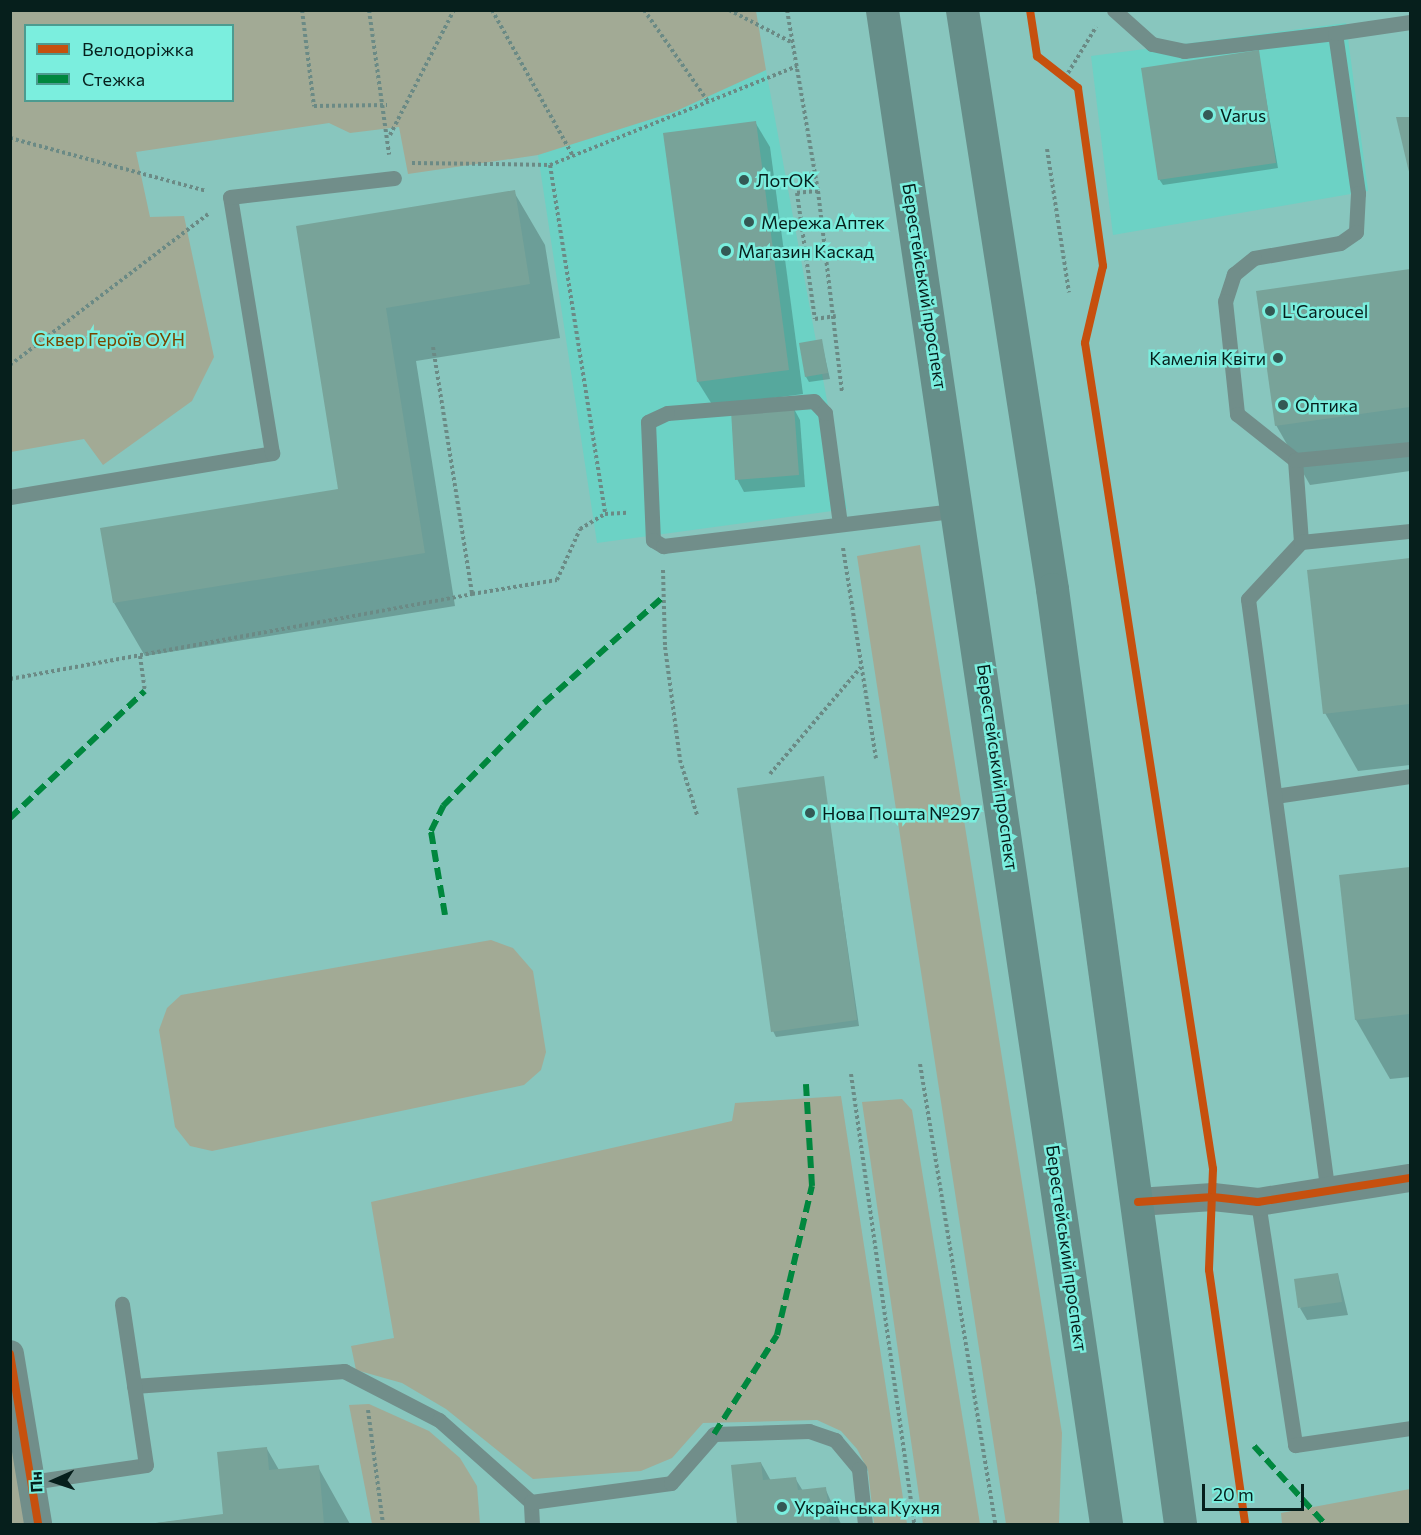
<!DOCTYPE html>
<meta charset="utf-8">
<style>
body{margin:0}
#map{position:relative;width:1421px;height:1535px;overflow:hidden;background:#88c6be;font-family:Commissioner,sans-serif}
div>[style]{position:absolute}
.built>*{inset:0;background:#6cd2c5}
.green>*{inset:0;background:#a2aa95}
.shadow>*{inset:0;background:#0003}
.building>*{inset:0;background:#78a399}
.path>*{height:4px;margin-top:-2px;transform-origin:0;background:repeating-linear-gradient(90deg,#6b8a85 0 3px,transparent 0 6px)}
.service>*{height:15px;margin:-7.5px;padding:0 7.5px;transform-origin:7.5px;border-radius:7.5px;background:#718e8a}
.minor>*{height:28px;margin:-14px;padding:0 14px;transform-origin:14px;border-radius:14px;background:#718e8a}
.trunk>*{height:33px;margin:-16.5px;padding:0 16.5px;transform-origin:16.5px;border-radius:16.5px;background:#668e89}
.quiet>*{height:6px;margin-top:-3px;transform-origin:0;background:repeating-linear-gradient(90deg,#00873e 0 12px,transparent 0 18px)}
.cycleway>*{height:8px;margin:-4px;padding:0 4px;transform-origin:4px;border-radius:4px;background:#c6500e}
.dots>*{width:16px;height:16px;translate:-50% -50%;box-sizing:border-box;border:3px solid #7beede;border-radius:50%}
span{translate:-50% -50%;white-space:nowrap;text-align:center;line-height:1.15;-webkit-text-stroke:5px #7beede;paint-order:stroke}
.poi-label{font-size:18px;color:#061f1c}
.left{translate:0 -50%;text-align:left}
.right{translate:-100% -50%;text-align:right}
.street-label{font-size:18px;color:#061f1c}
.park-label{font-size:18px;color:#7a4500}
.frame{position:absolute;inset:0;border:12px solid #061f1c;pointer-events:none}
.legend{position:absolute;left:24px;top:24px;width:210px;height:78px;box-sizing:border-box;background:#7beede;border:2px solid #4c9b90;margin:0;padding:8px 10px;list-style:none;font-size:18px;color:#061f1c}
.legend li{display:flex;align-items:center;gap:12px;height:30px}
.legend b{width:30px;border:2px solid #4c9b90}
.north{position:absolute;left:24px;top:1451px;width:60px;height:60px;-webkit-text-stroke:4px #7beede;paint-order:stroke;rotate:267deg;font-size:16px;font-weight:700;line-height:24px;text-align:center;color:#061f1c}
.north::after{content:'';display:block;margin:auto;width:21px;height:27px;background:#061f1c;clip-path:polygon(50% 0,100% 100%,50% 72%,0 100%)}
.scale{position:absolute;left:1202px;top:1484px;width:102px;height:27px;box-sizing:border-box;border:3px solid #061f1c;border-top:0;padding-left:8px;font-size:18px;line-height:21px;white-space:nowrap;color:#061f1c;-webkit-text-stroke:4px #7beede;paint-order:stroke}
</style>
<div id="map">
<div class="built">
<div style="clip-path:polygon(1346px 23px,1368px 191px,1113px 235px,1091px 56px)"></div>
<div style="clip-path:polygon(766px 70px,847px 509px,597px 543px,538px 155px)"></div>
</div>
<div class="green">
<div style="clip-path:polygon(evenodd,10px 11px,756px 11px,766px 70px,674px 112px,538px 155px,408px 174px,399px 127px,350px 133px,329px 123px,136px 152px,150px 217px,184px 216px,214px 357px,192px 401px,103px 465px,84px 439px,11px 452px,10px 11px,26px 26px,232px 26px,232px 100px,26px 100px,26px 26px)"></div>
<div style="clip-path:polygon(920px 545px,1062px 1433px,1059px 1524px,1006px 1524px,857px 556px)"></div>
<div style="clip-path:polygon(491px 940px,513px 948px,533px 971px,546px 1052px,541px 1070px,524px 1085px,212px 1151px,190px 1146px,175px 1127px,159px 1030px,167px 1008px,181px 995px)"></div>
<div style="clip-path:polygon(841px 1096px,907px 1524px,874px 1524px,868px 1470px,857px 1449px,841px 1431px,817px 1420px,703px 1423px,672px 1458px,641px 1471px,533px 1479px,446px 1409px,402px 1383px,356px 1370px,351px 1346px,394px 1338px,371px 1202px,732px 1121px,735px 1103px)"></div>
<div style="clip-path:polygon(902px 1099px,912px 1110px,980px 1524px,923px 1524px,862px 1102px)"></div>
<div style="clip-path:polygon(369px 1404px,429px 1431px,460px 1458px,477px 1486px,480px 1524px,372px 1524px,349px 1405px)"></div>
<div style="clip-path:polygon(11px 1425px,26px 1524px,11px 1524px)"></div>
<div style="clip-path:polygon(1410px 1489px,1410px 1524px,1282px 1524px,1281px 1513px)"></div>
</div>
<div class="shadow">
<div style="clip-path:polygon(1258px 52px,1278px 168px,1163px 185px,1159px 179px)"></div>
<div style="clip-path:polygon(1398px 118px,1410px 119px,1410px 170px)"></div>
<div style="clip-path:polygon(755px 122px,770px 147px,803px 394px,713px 406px,698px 382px)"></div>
<div style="clip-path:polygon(514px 192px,545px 245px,560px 338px,416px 361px,455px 606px,145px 656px,114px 603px,340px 490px,297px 227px)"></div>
<div style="clip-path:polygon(1410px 271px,1410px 471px,1310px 485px,1276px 425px,1257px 292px)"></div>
<div style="clip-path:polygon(821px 340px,830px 379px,809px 382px,806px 377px)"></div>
<div style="clip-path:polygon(793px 407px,800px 420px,805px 487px,744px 492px,737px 479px)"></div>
<div style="clip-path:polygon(1410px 560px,1410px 765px,1358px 771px,1325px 713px,1308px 571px)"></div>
<div style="clip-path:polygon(823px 778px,859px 1026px,776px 1037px,773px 1031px)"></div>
<div style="clip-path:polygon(1410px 868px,1410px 1077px,1390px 1079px,1356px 1020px,1340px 876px)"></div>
<div style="clip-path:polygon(1338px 1274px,1348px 1315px,1307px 1320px,1300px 1308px)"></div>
<div style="clip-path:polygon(267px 1449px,279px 1470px,318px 1467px,350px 1524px,149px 1524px,224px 1515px)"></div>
<div style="clip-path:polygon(761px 1463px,771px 1481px,795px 1478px,803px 1491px,825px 1488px,841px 1524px,739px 1524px,733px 1466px)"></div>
</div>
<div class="building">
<div style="clip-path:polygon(1259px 50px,1276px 163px,1158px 180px,1141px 68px)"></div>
<div style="clip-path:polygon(1396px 117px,1410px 117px,1410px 175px,1408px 168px)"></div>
<div style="clip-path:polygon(756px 121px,789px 370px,697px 382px,663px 133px)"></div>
<div style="clip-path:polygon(515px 190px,530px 284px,386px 308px,425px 553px,113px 603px,100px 528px,338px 489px,296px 226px)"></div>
<div style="clip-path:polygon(1410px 269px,1410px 407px,1275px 426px,1256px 291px)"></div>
<div style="clip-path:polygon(822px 339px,828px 373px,805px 377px,799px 343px)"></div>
<div style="clip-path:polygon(794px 406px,799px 475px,735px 480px,731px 410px)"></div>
<div style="clip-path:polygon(1410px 558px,1410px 704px,1323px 714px,1307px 570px)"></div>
<div style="clip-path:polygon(824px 776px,857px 1020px,771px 1032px,737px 788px)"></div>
<div style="clip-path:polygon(1410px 867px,1410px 1014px,1355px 1020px,1339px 875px)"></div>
<div style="clip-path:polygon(1338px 1273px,1342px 1302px,1298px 1308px,1294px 1279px)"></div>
<div style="clip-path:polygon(267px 1447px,269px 1470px,319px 1465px,324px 1524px,148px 1524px,223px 1514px,217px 1452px)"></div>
<div style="clip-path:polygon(761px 1462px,763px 1480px,796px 1477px,798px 1490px,826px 1487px,830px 1524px,737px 1524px,731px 1465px)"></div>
</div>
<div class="path">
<div style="left:302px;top:10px;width:97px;rotate:82.9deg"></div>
<div style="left:314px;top:106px;width:73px;rotate:-0.8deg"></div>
<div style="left:369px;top:10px;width:146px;rotate:82.1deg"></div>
<div style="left:492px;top:10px;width:167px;rotate:61deg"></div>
<div style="left:644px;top:10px;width:113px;rotate:55deg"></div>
<div style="left:729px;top:10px;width:70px;rotate:27.3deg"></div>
<div style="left:787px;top:10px;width:184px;rotate:80.3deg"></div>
<div style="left:818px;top:191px;width:203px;rotate:83.2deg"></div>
<div style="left:1065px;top:78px;width:60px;rotate:-58.7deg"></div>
<div style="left:390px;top:135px;width:140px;rotate:-62.9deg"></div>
<div style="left:10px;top:138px;width:203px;rotate:15.1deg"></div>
<div style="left:1047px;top:149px;width:145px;rotate:81.3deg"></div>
<div style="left:412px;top:163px;width:138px;rotate:0.8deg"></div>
<div style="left:550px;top:165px;width:266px;rotate:-21.8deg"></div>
<div style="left:550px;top:165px;width:353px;rotate:81deg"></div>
<div style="left:818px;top:191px;width:21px;rotate:175deg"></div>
<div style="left:797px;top:193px;width:127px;rotate:81.9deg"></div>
<div style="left:815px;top:319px;width:21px;rotate:-8deg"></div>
<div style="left:433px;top:347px;width:250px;rotate:81deg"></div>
<div style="left:472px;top:594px;width:86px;rotate:-9.4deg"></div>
<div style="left:557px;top:580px;width:56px;rotate:-65.7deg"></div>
<div style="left:580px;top:529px;width:29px;rotate:-31deg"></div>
<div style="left:605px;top:514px;width:22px;rotate:-3deg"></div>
<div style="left:10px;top:365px;width:249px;rotate:-37.3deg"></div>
<div style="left:843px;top:548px;width:213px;rotate:81.1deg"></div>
<div style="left:663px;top:570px;width:77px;rotate:88.5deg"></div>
<div style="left:665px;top:647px;width:114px;rotate:82.4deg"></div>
<div style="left:680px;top:760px;width:58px;rotate:72.8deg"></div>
<div style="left:140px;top:656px;width:35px;rotate:82deg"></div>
<div style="left:10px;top:679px;width:470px;rotate:-10.4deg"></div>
<div style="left:770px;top:774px;width:140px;rotate:-49.6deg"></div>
<div style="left:920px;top:1064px;width:466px;rotate:80.7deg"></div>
<div style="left:851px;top:1074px;width:454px;rotate:82deg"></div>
<div style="left:368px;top:1410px;width:115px;rotate:82.5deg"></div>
</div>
<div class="service">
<div style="left:1114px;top:10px;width:51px;rotate:41.8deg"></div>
<div style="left:1152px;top:44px;width:33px;rotate:12deg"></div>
<div style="left:1184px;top:51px;width:152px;rotate:-6.8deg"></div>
<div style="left:1335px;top:33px;width:162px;rotate:81.8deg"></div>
<div style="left:1358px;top:193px;width:39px;rotate:93deg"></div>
<div style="left:1356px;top:232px;width:19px;rotate:145deg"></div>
<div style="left:1340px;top:243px;width:87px;rotate:170.1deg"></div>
<div style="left:1254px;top:258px;width:26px;rotate:141deg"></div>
<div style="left:1234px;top:274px;width:28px;rotate:108deg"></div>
<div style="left:1225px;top:301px;width:114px;rotate:83.9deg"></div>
<div style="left:1237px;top:414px;width:74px;rotate:38.4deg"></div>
<div style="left:1295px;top:460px;width:82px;rotate:85.8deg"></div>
<div style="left:1335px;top:33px;width:76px;rotate:-8.3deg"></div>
<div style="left:1295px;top:460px;width:116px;rotate:-5.5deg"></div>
<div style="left:10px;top:497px;width:266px;rotate:-9.5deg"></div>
<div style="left:272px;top:453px;width:259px;rotate:-99.3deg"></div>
<div style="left:230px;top:197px;width:165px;rotate:-6.6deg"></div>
<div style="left:840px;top:524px;width:112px;rotate:-97.7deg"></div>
<div style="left:825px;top:413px;width:16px;rotate:-133deg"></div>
<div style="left:814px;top:401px;width:147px;rotate:175.3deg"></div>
<div style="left:667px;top:413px;width:21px;rotate:155deg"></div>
<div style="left:648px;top:422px;width:118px;rotate:87.6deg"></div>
<div style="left:653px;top:540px;width:12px;rotate:31deg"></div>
<div style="left:663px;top:546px;width:299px;rotate:-6.9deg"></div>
<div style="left:1275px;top:796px;width:136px;rotate:-8.4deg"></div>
<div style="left:1328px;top:1194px;width:600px;rotate:-97.66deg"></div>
<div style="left:1248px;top:599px;width:78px;rotate:-47.1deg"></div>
<div style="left:1301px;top:542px;width:110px;rotate:-5.8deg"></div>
<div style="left:1258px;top:1202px;width:246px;rotate:81.3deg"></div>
<div style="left:1295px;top:1445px;width:116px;rotate:-8.4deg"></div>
<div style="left:134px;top:1386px;width:211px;rotate:-4.1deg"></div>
<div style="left:344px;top:1371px;width:107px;rotate:27.3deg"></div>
<div style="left:439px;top:1420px;width:123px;rotate:41.7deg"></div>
<div style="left:31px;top:1482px;width:116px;rotate:-8.4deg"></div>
<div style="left:146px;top:1465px;width:163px;rotate:-98.5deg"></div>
<div style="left:532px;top:1524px;width:22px;rotate:-93deg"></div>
<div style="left:531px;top:1502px;width:141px;rotate:-7.7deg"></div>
<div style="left:671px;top:1483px;width:65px;rotate:-48.7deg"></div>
<div style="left:714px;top:1434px;width:95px;rotate:-1.8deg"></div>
<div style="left:809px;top:1431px;width:28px;rotate:19deg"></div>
<div style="left:835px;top:1440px;width:38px;rotate:50deg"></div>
<div style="left:859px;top:1469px;width:55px;rotate:83.8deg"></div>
</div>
<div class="minor">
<div style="left:1138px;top:1202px;width:75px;rotate:-3.8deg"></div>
<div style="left:1213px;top:1197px;width:45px;rotate:6.3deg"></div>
<div style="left:1258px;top:1202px;width:154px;rotate:-9deg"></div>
<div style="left:10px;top:1354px;width:172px;rotate:80.6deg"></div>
</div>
<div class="trunk">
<div style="left:882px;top:10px;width:1530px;rotate:81.58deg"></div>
<div style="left:962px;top:10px;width:586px;rotate:81.16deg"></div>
<div style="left:1052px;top:589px;width:944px;rotate:82.2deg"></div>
</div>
<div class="quiet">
<div style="left:10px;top:818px;width:185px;rotate:-43.3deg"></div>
<div style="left:445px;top:915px;width:85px;rotate:-99.5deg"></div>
<div style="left:431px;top:831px;width:28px;rotate:-64deg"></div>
<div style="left:443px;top:806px;width:144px;rotate:-45.6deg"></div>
<div style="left:544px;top:703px;width:159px;rotate:-41.7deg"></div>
<div style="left:714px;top:1434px;width:117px;rotate:-57.5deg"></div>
<div style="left:777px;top:1335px;width:153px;rotate:-76.8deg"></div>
<div style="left:812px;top:1186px;width:102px;rotate:-93.4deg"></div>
<div style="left:1254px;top:1446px;width:105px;rotate:47.7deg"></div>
</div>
<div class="cycleway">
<div style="left:1030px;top:10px;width:47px;rotate:81.3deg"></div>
<div style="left:1037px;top:56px;width:52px;rotate:38deg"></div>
<div style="left:1078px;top:88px;width:180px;rotate:82deg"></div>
<div style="left:1103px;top:266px;width:79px;rotate:103.2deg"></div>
<div style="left:1085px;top:343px;width:836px;rotate:81.19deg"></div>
<div style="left:1213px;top:1169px;width:101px;rotate:92.3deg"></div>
<div style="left:1209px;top:1270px;width:257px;rotate:81.9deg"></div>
<div style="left:1138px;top:1202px;width:75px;rotate:-3.8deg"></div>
<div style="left:1213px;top:1197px;width:45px;rotate:6.3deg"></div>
<div style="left:1258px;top:1202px;width:154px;rotate:-9deg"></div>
<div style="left:10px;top:1354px;width:172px;rotate:80.6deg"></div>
</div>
<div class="dots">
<div style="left:1208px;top:115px;background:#345955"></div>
<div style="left:744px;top:180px;background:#345955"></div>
<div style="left:749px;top:222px;background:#345955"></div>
<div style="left:726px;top:251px;background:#345955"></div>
<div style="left:1270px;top:311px;background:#345955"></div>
<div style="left:1278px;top:358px;background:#345955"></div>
<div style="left:1283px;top:405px;background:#345955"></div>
<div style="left:810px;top:813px;background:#345955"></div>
<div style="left:782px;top:1507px;background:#345955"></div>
</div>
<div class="poi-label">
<span class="left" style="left:1220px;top:115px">Varus</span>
<span class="left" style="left:756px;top:180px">ЛотОК</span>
<span class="left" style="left:761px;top:222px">Мережа Аптек</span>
<span class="left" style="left:738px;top:251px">Магазин Каскад</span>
<span class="left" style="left:1282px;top:311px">L'Caroucel</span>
<span class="right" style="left:1266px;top:358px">Камелія Квіти</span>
<span class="left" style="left:1295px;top:405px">Оптика</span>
<span class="left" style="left:822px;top:813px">Нова Пошта №297</span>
<span class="left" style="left:794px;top:1507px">Українська Кухня</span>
</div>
<div class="street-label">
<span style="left:925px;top:286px;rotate:81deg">Берестейський проспект</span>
<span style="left:998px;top:767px;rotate:82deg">Берестейський проспект</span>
<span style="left:1067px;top:1248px;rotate:82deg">Берестейський проспект</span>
</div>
<div class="park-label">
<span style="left:109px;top:339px">Сквер Героїв ОУН</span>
</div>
<div class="frame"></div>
<ul class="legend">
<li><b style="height:8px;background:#c6500e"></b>Велодоріжка</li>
<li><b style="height:8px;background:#00873e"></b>Стежка</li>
</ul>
<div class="north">Пн</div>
<div class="scale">20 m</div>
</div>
